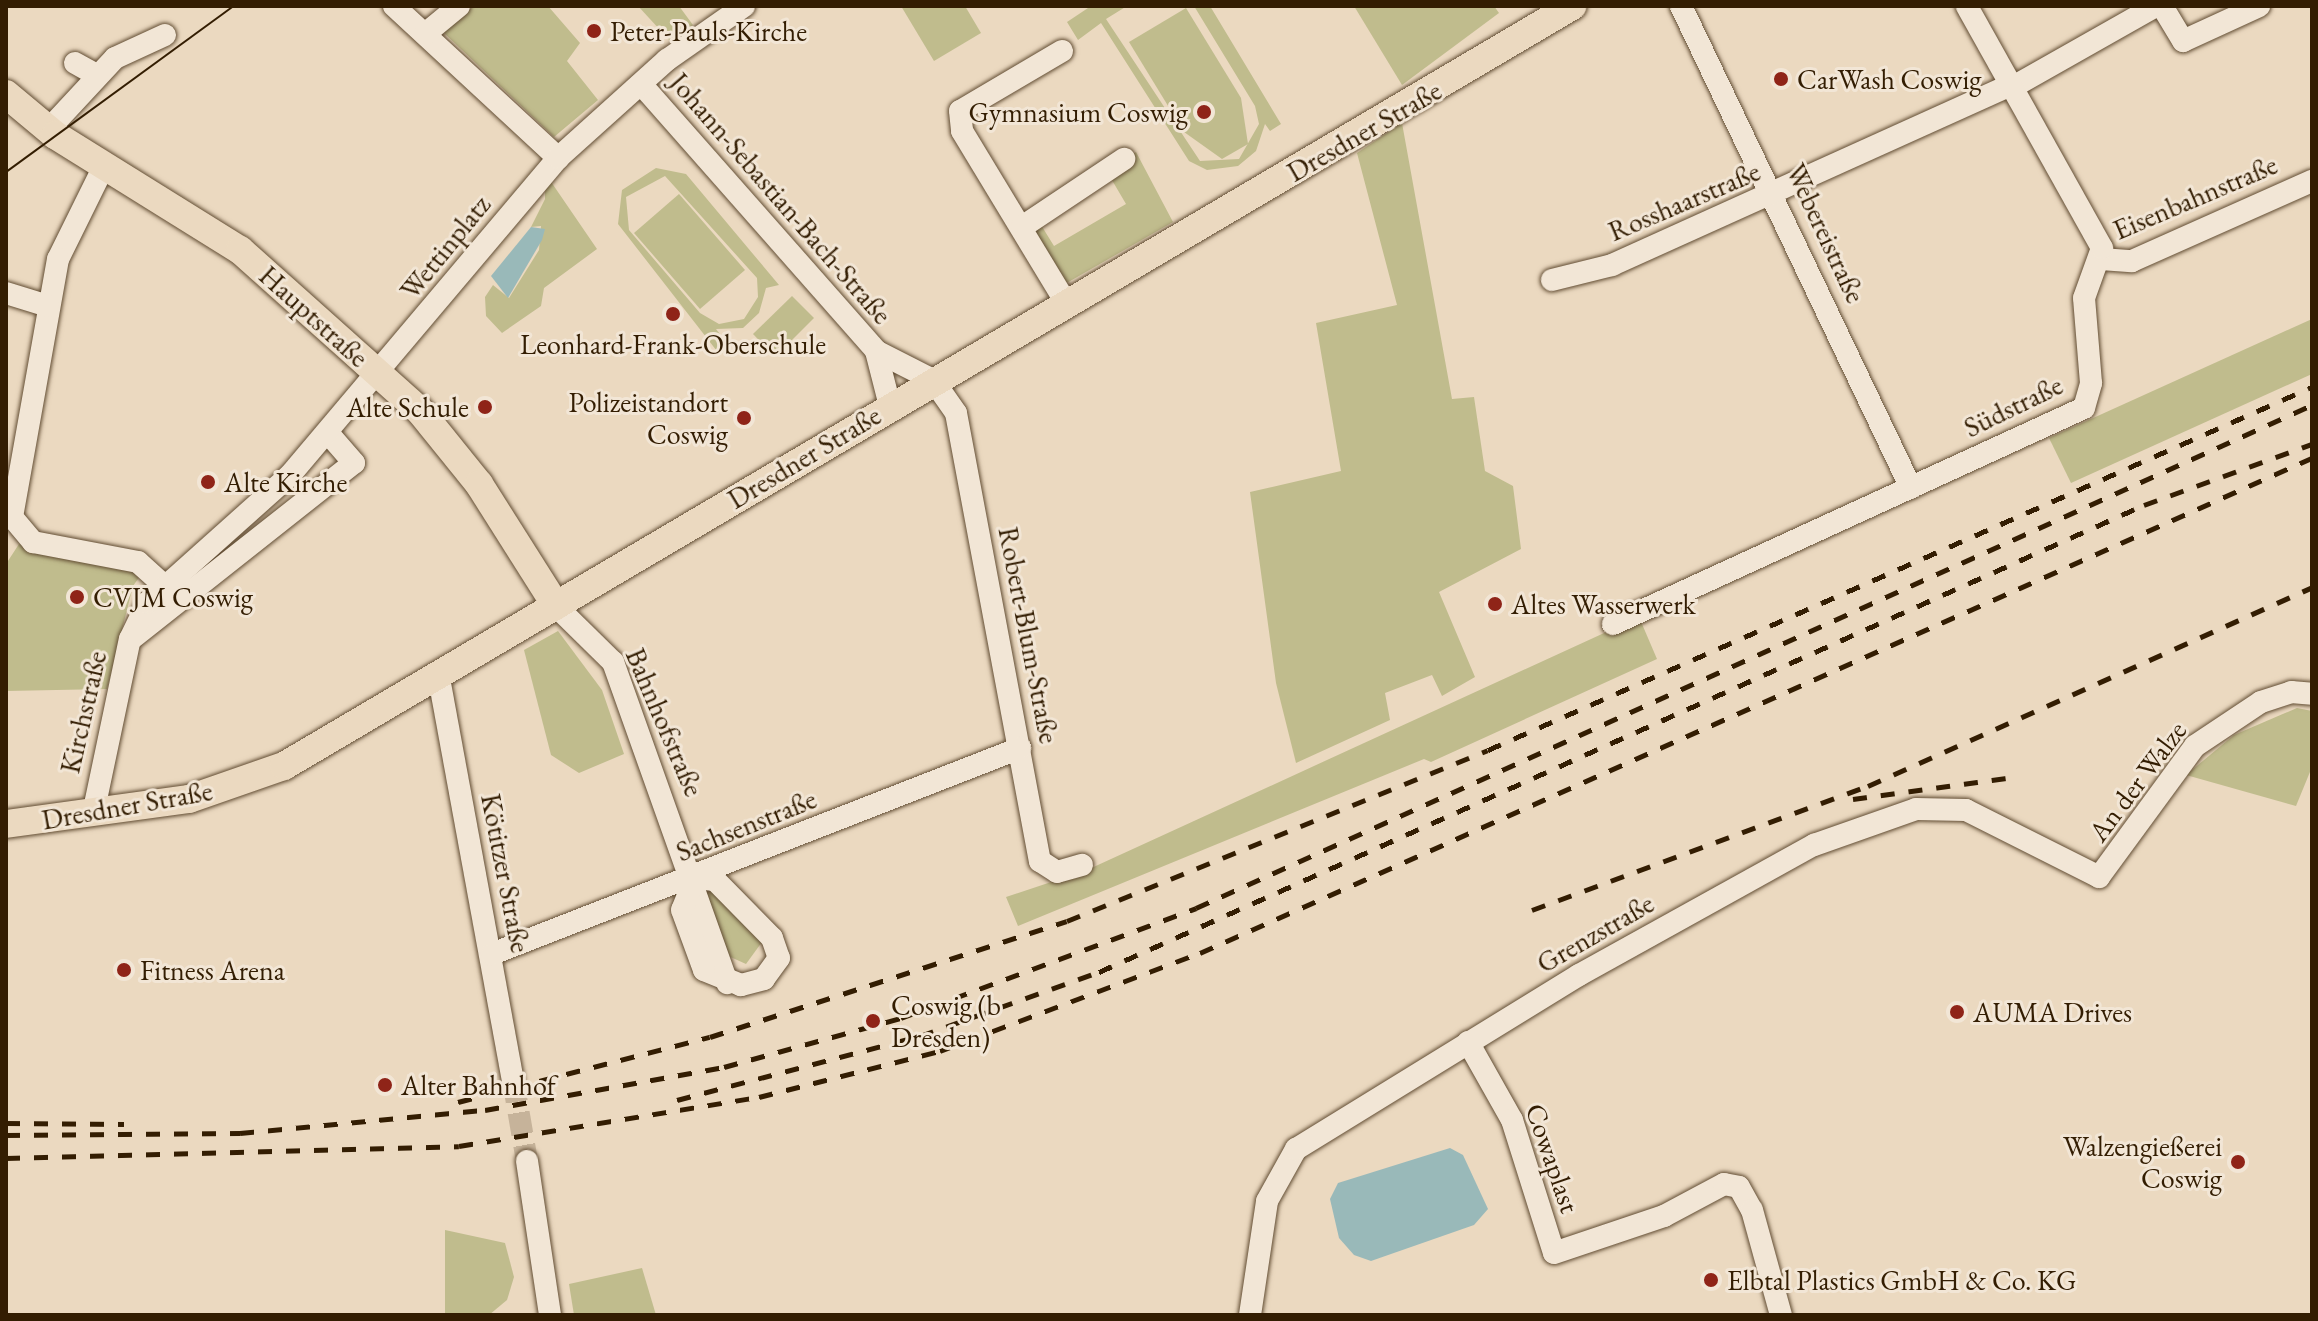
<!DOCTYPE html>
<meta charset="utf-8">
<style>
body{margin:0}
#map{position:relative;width:2318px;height:1321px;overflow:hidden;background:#ebd9c0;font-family:"EB Garamond",serif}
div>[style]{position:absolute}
.green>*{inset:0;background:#c0bc8d}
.water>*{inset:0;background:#99b9b9}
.minor-tunnel>*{height:22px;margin-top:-11px;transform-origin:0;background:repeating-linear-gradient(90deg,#c6b39a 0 22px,transparent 0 33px)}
.roads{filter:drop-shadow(0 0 2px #614c32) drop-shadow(0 0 2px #614c32)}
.minor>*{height:22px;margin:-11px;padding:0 11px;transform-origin:11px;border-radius:11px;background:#f2e6d6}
.major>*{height:28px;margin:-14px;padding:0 14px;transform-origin:14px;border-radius:14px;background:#ebd9c0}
.tram>*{height:2px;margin:-1px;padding:0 1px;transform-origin:1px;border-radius:1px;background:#331d02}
.rail>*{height:5px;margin-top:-2.5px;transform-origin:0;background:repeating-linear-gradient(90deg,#331d02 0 14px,transparent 0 28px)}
.dots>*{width:22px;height:22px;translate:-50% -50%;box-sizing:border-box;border:4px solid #f2e6d6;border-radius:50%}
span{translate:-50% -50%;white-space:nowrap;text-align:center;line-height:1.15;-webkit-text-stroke:6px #f2e6d6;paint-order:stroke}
.poi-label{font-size:28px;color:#331d02}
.left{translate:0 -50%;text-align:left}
.right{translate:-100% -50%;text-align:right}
.street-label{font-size:28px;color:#331d02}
.frame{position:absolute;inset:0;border:8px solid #331d02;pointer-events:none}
</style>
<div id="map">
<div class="green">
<div style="clip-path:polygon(474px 6px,548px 6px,580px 43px,567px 61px,598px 100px,554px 137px,443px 32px)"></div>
<div style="clip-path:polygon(638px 6px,679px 6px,693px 25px,672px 43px)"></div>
<div style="clip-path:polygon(901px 6px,965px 6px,981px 33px,934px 61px)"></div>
<div style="clip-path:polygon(1091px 6px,1127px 6px,1106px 19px,1200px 161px,1239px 159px,1259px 124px,1255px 106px,1194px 6px,1210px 6px,1281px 124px,1270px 131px,1265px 124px,1256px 151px,1238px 166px,1207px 170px,1189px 161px,1101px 23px,1078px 40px,1067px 22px)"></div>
<div style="clip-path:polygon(1354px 6px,1494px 6px,1499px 13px,1402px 85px)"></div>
<div style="clip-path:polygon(1186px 8px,1241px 98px,1248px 144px,1222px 159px,1184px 132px,1129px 42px)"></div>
<div style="clip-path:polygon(1402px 123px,1452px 399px,1474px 397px,1485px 471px,1513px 486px,1521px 549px,1439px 592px,1475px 677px,1442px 696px,1432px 675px,1385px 693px,1390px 720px,1296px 763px,1276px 683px,1250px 492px,1341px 471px,1316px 323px,1397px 305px,1357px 153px)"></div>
<div style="clip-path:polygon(1136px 152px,1173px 222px,1058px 288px,1022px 227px,1041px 225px,1054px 246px,1126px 204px,1106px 170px)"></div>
<div style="clip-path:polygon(evenodd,656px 168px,686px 174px,779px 285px,766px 288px,759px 313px,743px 328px,716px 329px,730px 347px,720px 355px,618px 224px,622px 190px,656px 168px,665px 176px,757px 278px,758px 297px,744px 319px,719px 324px,700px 313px,629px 230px,626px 197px,665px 176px)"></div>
<div style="clip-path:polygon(545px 173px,597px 249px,544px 288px,541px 306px,502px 333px,486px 316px,485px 297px,493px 285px,509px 298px,539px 250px,541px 226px,531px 227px,545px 199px)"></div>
<div style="clip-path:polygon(679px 194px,745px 270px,700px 309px,634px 233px)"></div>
<div style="clip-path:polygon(792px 296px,814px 318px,775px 357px,753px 334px)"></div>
<div style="clip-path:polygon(2312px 319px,2312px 374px,2071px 483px,2049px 438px)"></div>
<div style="clip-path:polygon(19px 544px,143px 572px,133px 586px,107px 689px,6px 691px,6px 564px)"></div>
<div style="clip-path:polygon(1639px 617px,1657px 659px,1431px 762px,1424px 759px,1018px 926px,1006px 897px,1087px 870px)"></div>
<div style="clip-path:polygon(558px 631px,602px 690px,624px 754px,579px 773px,551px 755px,524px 650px)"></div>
<div style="clip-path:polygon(2297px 708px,2312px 711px,2312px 767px,2296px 806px,2186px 775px,2234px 735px)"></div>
<div style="clip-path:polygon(716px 888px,762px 942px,746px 964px,726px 955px,703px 894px)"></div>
<div style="clip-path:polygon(445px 1230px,505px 1243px,514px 1277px,507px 1300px,489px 1315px,445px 1315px)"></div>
<div style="clip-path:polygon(642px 1268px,656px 1315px,574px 1315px,569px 1284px)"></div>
</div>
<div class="water">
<div style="clip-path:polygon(531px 227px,545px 229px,542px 240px,508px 298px,491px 276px)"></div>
<div style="clip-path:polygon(1450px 1148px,1463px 1155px,1488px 1209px,1474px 1225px,1371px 1261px,1354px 1255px,1339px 1238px,1330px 1199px,1338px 1183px)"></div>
</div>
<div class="minor-tunnel">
<div style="left:513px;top:1080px;width:82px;rotate:80.2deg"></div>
</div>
<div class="roads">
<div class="minor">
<div style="left:394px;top:6px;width:224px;rotate:42.8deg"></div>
<div style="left:1681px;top:6px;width:534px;rotate:64.49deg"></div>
<div style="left:2162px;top:6px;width:41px;rotate:59deg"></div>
<div style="left:2183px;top:41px;width:84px;rotate:-24.7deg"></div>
<div style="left:425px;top:34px;width:44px;rotate:-39.5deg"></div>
<div style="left:1062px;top:51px;width:118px;rotate:149.5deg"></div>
<div style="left:960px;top:111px;width:20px;rotate:84deg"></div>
<div style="left:962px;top:131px;width:205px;rotate:58.8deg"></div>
<div style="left:75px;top:63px;width:25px;rotate:29deg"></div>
<div style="left:641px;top:84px;width:356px;rotate:48.6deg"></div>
<div style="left:2011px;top:88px;width:167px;rotate:-29.5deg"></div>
<div style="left:48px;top:130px;width:98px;rotate:-47.1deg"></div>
<div style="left:115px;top:58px;width:55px;rotate:-24.7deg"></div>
<div style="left:105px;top:164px;width:106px;rotate:116.3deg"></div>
<div style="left:58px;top:259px;width:262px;rotate:100.1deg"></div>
<div style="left:12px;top:517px;width:33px;rotate:50deg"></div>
<div style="left:33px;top:542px;width:107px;rotate:10.8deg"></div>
<div style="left:138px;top:562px;width:36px;rotate:42deg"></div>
<div style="left:1022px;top:227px;width:123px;rotate:-33.7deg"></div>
<div style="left:2101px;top:259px;width:31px;rotate:4deg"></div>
<div style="left:2132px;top:261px;width:197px;rotate:-24deg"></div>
<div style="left:1552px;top:280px;width:62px;rotate:-14deg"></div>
<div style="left:1612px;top:265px;width:437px;rotate:-24.3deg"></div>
<div style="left:6px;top:293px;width:44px;rotate:17.2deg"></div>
<div style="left:890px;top:406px;width:57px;rotate:-104.3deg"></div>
<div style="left:876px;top:351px;width:64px;rotate:27deg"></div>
<div style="left:933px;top:380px;width:40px;rotate:55.1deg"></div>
<div style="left:956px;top:413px;width:456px;rotate:79.4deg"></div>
<div style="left:1040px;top:861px;width:20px;rotate:33deg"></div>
<div style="left:1057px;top:872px;width:26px;rotate:-16deg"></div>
<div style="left:556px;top:606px;width:80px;rotate:44.5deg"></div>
<div style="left:613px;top:662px;width:341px;rotate:70.4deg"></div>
<div style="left:1613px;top:624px;width:518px;rotate:-24.64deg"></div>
<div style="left:2084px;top:408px;width:26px;rotate:-74deg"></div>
<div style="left:2091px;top:383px;width:85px;rotate:-94.7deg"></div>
<div style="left:2084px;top:298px;width:53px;rotate:-70.2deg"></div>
<div style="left:2102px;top:248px;width:277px;rotate:-119.2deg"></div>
<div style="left:131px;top:639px;width:284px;rotate:-38.3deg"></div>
<div style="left:354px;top:463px;width:40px;rotate:-131deg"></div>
<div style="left:439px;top:678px;width:409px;rotate:79.6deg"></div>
<div style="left:93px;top:814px;width:179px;rotate:-78.1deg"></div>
<div style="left:130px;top:639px;width:41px;rotate:-64.1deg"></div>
<div style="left:148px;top:602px;width:192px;rotate:-41.8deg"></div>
<div style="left:291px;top:474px;width:414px;rotate:-49.8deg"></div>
<div style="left:558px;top:158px;width:147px;rotate:-42deg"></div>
<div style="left:667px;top:60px;width:94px;rotate:-35deg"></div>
<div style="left:695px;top:878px;width:20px;rotate:6deg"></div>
<div style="left:715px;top:880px;width:81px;rotate:45.5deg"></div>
<div style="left:772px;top:938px;width:21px;rotate:71deg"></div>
<div style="left:779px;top:958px;width:26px;rotate:126deg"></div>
<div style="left:764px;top:979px;width:24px;rotate:165deg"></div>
<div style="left:741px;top:985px;width:40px;rotate:-158deg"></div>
<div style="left:704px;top:970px;width:64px;rotate:-110.1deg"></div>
<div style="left:682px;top:910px;width:35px;rotate:-68deg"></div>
<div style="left:492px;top:954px;width:567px;rotate:-21.31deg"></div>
<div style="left:1468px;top:1042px;width:90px;rotate:60.6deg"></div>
<div style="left:1512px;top:1120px;width:139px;rotate:72.5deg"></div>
<div style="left:1554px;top:1253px;width:116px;rotate:-18.6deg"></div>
<div style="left:1664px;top:1216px;width:68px;rotate:-28.1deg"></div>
<div style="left:1724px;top:1184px;width:15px;rotate:11deg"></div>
<div style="left:1739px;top:1187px;width:26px;rotate:61deg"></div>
<div style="left:1752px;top:1210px;width:109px;rotate:74.6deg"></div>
<div style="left:527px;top:1161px;width:156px;rotate:81.5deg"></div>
<div style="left:1250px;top:1315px;width:115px;rotate:-81.5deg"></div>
<div style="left:1267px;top:1201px;width:60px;rotate:-60.9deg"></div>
<div style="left:1296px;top:1149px;width:332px;rotate:-31.6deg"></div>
<div style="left:1579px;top:975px;width:269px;rotate:-29deg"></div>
<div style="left:1814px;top:845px;width:108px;rotate:-19.4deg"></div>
<div style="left:1916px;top:809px;width:50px;rotate:1.1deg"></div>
<div style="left:1966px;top:810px;width:149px;rotate:26.7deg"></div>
<div style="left:2099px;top:877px;width:162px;rotate:-53.8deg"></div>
<div style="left:2195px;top:746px;width:79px;rotate:-33.7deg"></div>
<div style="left:2261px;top:702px;width:32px;rotate:-18deg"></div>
<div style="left:2291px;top:692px;width:21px;rotate:5deg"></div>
</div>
<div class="major">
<div style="left:6px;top:94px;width:64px;rotate:39.9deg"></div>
<div style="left:55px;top:135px;width:218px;rotate:31.9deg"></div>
<div style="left:240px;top:250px;width:241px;rotate:41.8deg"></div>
<div style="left:420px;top:411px;width:94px;rotate:51.1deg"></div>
<div style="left:479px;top:484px;width:144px;rotate:57.7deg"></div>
<div style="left:6px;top:824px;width:185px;rotate:-7.8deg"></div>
<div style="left:189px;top:799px;width:101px;rotate:-19.2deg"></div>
<div style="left:284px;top:766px;width:1496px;rotate:-30.54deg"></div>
</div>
</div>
<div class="tram">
<div style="left:6px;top:172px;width:282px;rotate:-36.1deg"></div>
</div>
<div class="rail">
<div style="left:1853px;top:799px;width:155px;rotate:-7.8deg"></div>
<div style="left:1532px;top:910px;width:358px;rotate:-20.3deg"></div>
<div style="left:1868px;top:786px;width:487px;rotate:-24.1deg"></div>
<div style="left:677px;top:1100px;width:251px;rotate:-14.8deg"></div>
<div style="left:920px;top:1036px;width:190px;rotate:-19.7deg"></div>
<div style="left:1099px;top:972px;width:1145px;rotate:-24.08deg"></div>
<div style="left:2144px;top:505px;width:179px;rotate:-20deg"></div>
<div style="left:458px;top:1102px;width:260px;rotate:-14.5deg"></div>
<div style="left:710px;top:1037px;width:375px;rotate:-18deg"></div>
<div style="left:1067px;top:921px;width:454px;rotate:-22.1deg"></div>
<div style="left:1488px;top:750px;width:900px;rotate:-23.78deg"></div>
<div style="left:6px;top:1123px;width:118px;rotate:0.5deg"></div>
<div style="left:6px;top:1135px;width:234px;rotate:-0.5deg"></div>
<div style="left:240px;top:1133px;width:246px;rotate:-5.4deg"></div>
<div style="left:485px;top:1110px;width:243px;rotate:-10.2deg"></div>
<div style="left:724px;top:1067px;width:184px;rotate:-15.5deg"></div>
<div style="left:901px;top:1018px;width:315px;rotate:-20.4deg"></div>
<div style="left:1196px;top:908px;width:1224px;rotate:-24.26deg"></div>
<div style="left:6px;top:1158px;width:453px;rotate:-1.5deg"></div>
<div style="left:459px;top:1146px;width:304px;rotate:-9.3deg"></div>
<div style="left:759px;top:1097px;width:187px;rotate:-14.3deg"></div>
<div style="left:940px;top:1051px;width:278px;rotate:-20.7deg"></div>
<div style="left:1200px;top:953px;width:1217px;rotate:-24deg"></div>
</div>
<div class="dots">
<div style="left:594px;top:31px;background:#8f2418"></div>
<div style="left:1781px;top:79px;background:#8f2418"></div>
<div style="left:1204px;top:112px;background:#8f2418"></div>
<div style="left:673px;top:314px;background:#8f2418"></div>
<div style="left:485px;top:407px;background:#8f2418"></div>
<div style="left:744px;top:418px;background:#8f2418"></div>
<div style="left:208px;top:482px;background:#8f2418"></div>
<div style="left:77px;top:597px;background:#8f2418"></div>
<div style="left:1495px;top:604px;background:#8f2418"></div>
<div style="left:124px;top:970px;background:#8f2418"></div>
<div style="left:1957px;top:1012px;background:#8f2418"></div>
<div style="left:873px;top:1021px;background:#8f2418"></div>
<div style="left:385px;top:1085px;background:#8f2418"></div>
<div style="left:2238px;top:1162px;background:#8f2418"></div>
<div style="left:1711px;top:1280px;background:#8f2418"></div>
</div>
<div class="poi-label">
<span class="left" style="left:610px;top:31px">Peter-Pauls-Kirche</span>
<span class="left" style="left:1797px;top:79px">CarWash Coswig</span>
<span class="right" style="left:1188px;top:112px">Gymnasium Coswig</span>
<span style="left:673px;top:344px">Leonhard-Frank-Oberschule</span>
<span class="right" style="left:728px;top:418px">Polizeistandort<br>Coswig</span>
<span class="right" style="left:469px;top:407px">Alte Schule</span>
<span class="left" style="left:224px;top:482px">Alte Kirche</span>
<span class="left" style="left:93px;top:597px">CVJM Coswig</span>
<span class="left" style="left:1511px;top:604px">Altes Wasserwerk</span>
<span class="left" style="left:140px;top:970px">Fitness Arena</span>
<span class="left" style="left:891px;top:1021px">Coswig (b<br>Dresden)</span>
<span class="left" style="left:1973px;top:1012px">AUMA Drives</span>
<span class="left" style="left:401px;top:1085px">Alter Bahnhof</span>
<span class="right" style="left:2222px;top:1162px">Walzengießerei<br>Coswig</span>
<span class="left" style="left:1727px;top:1280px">Elbtal Plastics GmbH &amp; Co. KG</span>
</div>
<div class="street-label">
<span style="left:1364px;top:131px;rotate:-30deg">Dresdner Straße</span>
<span style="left:2195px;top:197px;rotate:-23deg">Eisenbahnstraße</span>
<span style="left:781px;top:198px;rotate:49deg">Johann-Sebastian-Bach-Straße</span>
<span style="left:1684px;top:201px;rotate:-23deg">Rosshaarstraße</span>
<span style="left:1826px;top:233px;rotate:65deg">Webereistraße</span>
<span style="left:445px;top:247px;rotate:-51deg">Wettinplatz</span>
<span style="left:314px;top:316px;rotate:42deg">Hauptstraße</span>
<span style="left:2013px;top:406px;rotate:-26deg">Südstraße</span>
<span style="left:804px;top:457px;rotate:-31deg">Dresdner Straße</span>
<span style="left:1029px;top:635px;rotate:79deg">Robert-Blum-Straße</span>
<span style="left:83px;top:712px;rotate:-77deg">Kirchstraße</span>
<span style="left:665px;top:722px;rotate:67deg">Bahnhofstraße</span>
<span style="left:2137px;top:781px;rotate:-53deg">An der Walze</span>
<span style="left:127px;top:805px;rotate:-10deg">Dresdner Straße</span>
<span style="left:746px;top:825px;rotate:-22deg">Sachsenstraße</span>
<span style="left:506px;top:873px;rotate:79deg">Kötitzer Straße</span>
<span style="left:1595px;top:933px;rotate:-30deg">Grenzstraße</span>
<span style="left:1553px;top:1158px;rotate:71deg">Cowaplast</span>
</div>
<div class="frame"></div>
</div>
